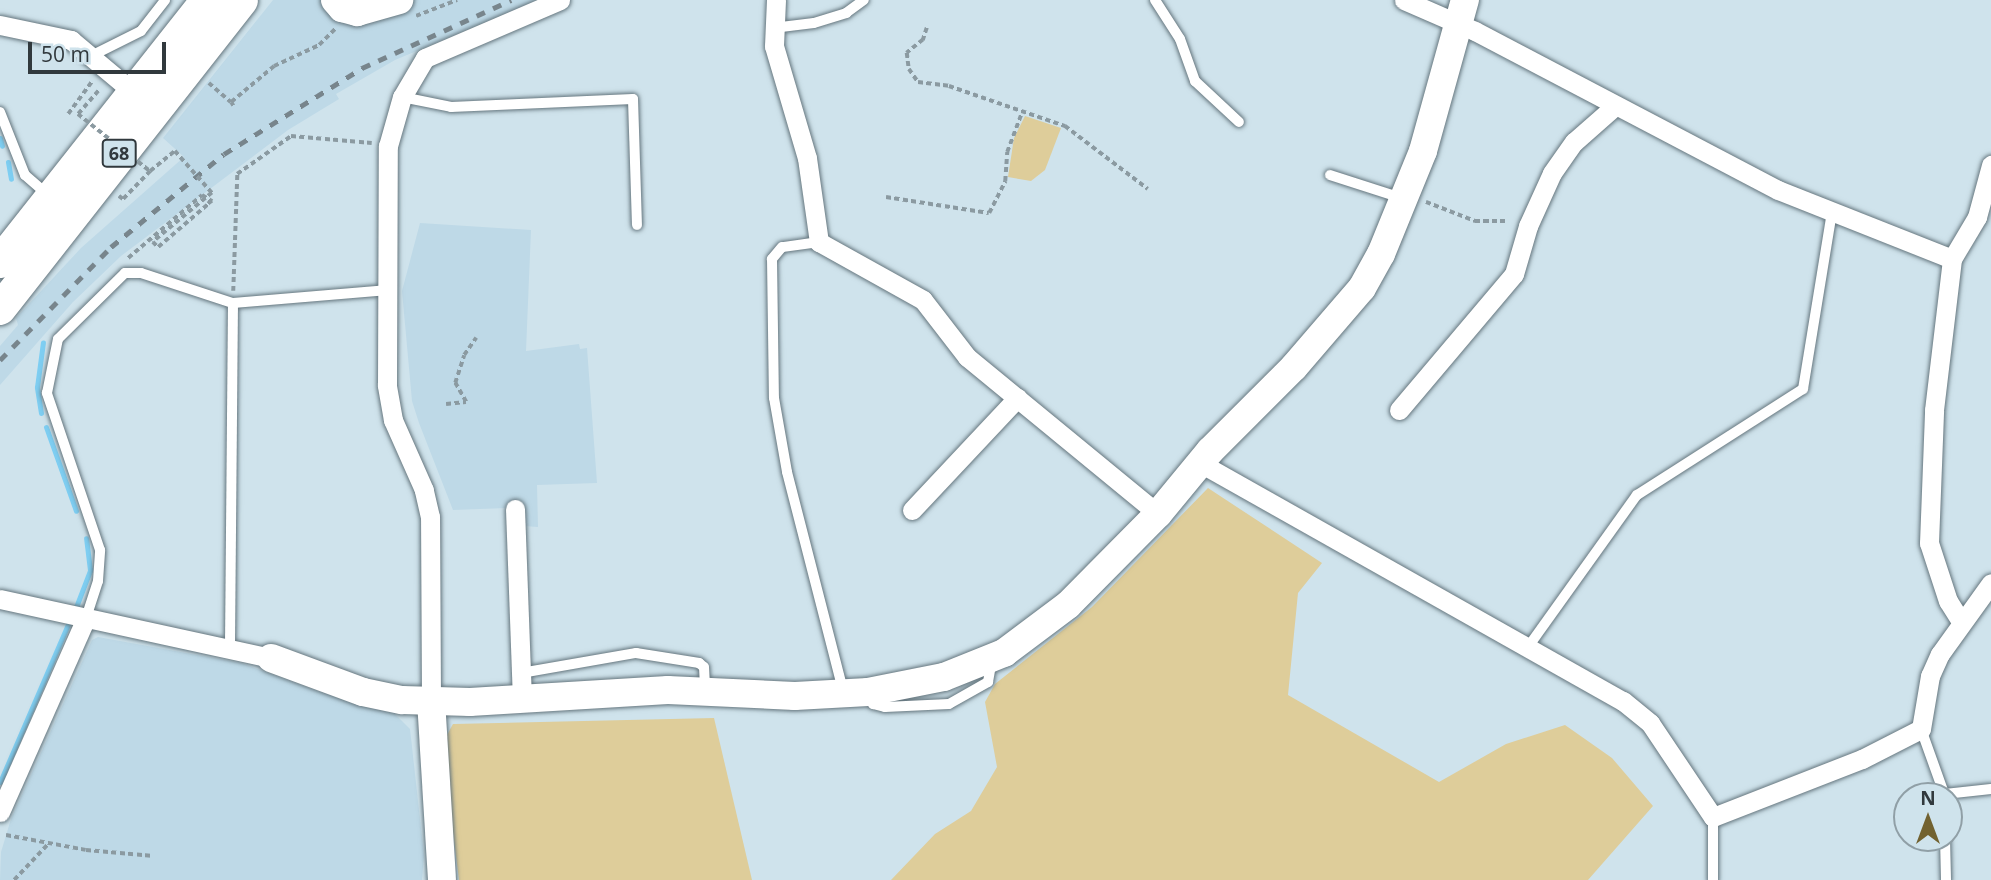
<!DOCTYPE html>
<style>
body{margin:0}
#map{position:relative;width:1991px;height:880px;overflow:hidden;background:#cfe3ec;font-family:"Open Sans",sans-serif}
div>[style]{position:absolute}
.built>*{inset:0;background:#bed9e7}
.green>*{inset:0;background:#decd9a}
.stream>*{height:5px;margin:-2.5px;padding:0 2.5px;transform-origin:2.5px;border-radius:2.5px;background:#7ecef2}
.path>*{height:3.5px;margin-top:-1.75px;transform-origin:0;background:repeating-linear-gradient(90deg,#8b9aa1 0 5px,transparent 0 8.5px)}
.roads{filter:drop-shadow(0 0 2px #65767e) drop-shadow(0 0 2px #65767e)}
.lane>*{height:10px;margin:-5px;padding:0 5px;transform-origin:5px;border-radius:5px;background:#fff}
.street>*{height:19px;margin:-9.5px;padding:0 9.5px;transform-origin:9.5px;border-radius:9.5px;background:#fff}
.secondary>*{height:28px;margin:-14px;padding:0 14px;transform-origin:14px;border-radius:14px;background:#fff}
.primary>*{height:32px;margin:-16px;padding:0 16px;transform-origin:16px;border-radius:16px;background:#fff}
.rail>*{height:5px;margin-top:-2.5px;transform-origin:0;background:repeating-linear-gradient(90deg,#78858c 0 9px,transparent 0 18px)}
.path-bridge>*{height:3.5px;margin-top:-1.75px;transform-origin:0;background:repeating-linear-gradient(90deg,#8b9aa1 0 5px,transparent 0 8.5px)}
span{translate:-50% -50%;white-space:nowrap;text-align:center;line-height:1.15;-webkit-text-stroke:7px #cfe3ec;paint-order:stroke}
.shield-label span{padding:2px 5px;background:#cfe3ec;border:2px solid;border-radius:5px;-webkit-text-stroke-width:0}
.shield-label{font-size:18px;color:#31393d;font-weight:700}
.north{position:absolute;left:1893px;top:782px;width:70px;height:70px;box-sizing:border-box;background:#cfe3ec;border:2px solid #909fa6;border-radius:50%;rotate:0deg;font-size:19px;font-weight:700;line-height:28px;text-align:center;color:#31393d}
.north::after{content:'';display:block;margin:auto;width:24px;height:32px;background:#726230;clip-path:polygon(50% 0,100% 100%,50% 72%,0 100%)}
.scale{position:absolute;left:28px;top:42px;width:138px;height:32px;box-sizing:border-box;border:4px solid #31393d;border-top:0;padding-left:9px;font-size:21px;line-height:24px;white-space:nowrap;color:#31393d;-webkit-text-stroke:5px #cfe3ec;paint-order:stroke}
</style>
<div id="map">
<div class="built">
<div style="clip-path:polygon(273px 0,539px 0,395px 60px,336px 94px,339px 99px,288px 130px,121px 256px,73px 302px,0 385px,0 346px,18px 325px,16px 318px,81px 248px,184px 157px,163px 138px)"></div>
<div style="clip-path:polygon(420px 223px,531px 230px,526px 351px,579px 344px,580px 349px,587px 348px,597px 483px,537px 485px,538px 527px,524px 526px,507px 508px,453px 510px,419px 423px,412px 401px,402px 291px)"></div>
<div style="clip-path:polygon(98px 637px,241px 663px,317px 691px,392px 711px,410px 729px,424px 855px,422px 880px,0 880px,1px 852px,11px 819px,92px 640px)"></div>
</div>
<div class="green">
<div style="clip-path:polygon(1025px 116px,1061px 128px,1045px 170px,1031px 181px,1008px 177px,1014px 138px)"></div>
<div style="clip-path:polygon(1208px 488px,1322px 563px,1298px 593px,1288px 695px,1439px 782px,1506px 744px,1565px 725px,1612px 758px,1653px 806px,1588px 880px,891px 880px,935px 834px,971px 811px,997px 767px,985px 702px,995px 684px,1092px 607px)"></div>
<div style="clip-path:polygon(714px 718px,752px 880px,459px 880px,442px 744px,453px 724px)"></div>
</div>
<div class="stream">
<div style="left:0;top:138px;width:8px;rotate:76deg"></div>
<div style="left:8px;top:162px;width:17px;rotate:80deg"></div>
<div style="left:41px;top:413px;width:26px;rotate:-99deg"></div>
<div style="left:37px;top:387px;width:45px;rotate:-82.4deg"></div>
<div style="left:46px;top:427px;width:89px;rotate:70.3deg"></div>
<div style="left:76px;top:607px;width:40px;rotate:-69deg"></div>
<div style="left:90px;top:570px;width:32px;rotate:-97deg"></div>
<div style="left:0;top:782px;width:174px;rotate:-66.7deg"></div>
</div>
<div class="path">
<div style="left:416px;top:16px;width:44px;rotate:-21.3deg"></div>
<div style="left:927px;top:28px;width:13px;rotate:108deg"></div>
<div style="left:923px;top:40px;width:21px;rotate:141deg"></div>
<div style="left:907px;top:53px;width:16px;rotate:83deg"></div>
<div style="left:909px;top:69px;width:16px;rotate:55deg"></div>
<div style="left:918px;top:82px;width:31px;rotate:7deg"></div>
<div style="left:949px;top:86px;width:123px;rotate:19deg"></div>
<div style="left:1065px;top:126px;width:104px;rotate:37.2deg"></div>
<div style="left:209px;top:83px;width:29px;rotate:41deg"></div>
<div style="left:233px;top:106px;width:4px;rotate:-117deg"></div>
<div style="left:231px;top:102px;width:56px;rotate:-39.9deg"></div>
<div style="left:274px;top:66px;width:50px;rotate:-25deg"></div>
<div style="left:319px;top:45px;width:23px;rotate:-45deg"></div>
<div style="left:68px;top:114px;width:42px;rotate:-53.7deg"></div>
<div style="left:78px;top:114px;width:33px;rotate:-49deg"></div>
<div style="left:119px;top:196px;width:5px;rotate:37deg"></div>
<div style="left:123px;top:199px;width:39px;rotate:-46deg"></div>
<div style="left:886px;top:197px;width:104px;rotate:8.8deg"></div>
<div style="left:989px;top:213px;width:36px;rotate:-63deg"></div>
<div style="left:1005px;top:181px;width:29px;rotate:-86deg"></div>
<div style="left:1007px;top:152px;width:43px;rotate:-69.4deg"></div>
<div style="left:1426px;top:202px;width:53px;rotate:21.2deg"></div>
<div style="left:1475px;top:221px;width:34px"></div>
<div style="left:128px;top:258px;width:97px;rotate:-40.4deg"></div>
<div style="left:202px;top:195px;width:12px;rotate:31deg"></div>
<div style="left:212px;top:201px;width:5px;rotate:143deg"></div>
<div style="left:233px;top:291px;width:117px;rotate:-88deg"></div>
<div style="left:237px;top:174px;width:66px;rotate:-35.1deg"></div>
<div style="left:291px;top:136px;width:81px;rotate:4.9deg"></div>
<div style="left:446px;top:404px;width:20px;rotate:-6deg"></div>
<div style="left:466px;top:402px;width:22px;rotate:-120deg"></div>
<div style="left:455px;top:383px;width:29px;rotate:-72deg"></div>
<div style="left:464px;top:355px;width:21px;rotate:-55deg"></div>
<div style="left:6px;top:835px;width:81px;rotate:10.6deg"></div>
<div style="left:86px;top:850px;width:68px;rotate:5deg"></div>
<div style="left:14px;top:880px;width:50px;rotate:-46.6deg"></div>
</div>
<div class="roads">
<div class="lane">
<div style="left:1155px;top:0;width:46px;rotate:57.3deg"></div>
<div style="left:1180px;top:39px;width:45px;rotate:70.3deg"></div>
<div style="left:1195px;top:81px;width:60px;rotate:43deg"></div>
<div style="left:773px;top:28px;width:41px;rotate:-7deg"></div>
<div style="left:814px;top:23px;width:34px;rotate:-17deg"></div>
<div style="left:846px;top:13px;width:22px;rotate:-36deg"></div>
<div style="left:91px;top:56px;width:56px;rotate:-26.6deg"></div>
<div style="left:141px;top:31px;width:39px;rotate:-52deg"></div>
<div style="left:402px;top:97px;width:50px;rotate:11.5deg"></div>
<div style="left:451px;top:107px;width:182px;rotate:-2.5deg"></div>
<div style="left:633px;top:99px;width:126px;rotate:88.2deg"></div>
<div style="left:0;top:112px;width:68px;rotate:68.4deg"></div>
<div style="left:25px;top:175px;width:30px;rotate:41deg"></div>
<div style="left:1330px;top:175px;width:75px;rotate:17.9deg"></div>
<div style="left:819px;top:242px;width:37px;rotate:172deg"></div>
<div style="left:782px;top:247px;width:16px;rotate:130deg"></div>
<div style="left:772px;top:259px;width:139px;rotate:89.2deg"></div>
<div style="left:774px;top:398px;width:75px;rotate:80deg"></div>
<div style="left:787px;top:472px;width:225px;rotate:75.6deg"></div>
<div style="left:86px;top:618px;width:39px;rotate:-72deg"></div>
<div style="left:98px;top:581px;width:31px;rotate:-86deg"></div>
<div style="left:100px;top:550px;width:166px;rotate:-108.7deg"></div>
<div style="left:47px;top:393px;width:55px;rotate:-78.5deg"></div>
<div style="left:58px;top:339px;width:94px;rotate:-44.6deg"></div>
<div style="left:125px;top:273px;width:16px"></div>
<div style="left:141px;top:273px;width:97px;rotate:18.1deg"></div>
<div style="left:233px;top:303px;width:156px;rotate:-4.8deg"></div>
<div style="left:230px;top:646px;width:343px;rotate:-89.5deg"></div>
<div style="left:1528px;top:647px;width:187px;rotate:-54.4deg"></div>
<div style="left:1637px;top:495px;width:197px;rotate:-32.6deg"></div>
<div style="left:1803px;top:389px;width:179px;rotate:-80.7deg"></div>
<div style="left:521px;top:673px;width:117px;rotate:-9.9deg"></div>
<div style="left:636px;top:653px;width:64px;rotate:9deg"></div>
<div style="left:699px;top:663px;width:6px;rotate:39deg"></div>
<div style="left:704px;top:667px;width:22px;rotate:87deg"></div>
<div style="left:869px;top:695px;width:10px;rotate:66deg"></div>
<div style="left:873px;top:704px;width:12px;rotate:14deg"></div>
<div style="left:885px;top:707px;width:64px;rotate:-2.7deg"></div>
<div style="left:949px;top:704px;width:45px;rotate:-29.4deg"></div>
<div style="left:988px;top:682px;width:23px;rotate:-80deg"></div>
<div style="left:1921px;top:729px;width:71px;rotate:70.3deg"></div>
<div style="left:1945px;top:794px;width:46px;rotate:-6.2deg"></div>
<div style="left:1713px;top:817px;width:63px;rotate:90deg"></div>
<div style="left:1945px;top:838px;width:42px;rotate:88.6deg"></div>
</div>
<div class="street">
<div style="left:776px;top:0;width:46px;rotate:92.5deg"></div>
<div style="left:774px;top:46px;width:117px;rotate:73.6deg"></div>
<div style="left:807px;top:158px;width:85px;rotate:81.9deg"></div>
<div style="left:819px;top:242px;width:119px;rotate:29.1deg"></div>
<div style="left:923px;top:300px;width:72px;rotate:52.3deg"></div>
<div style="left:967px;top:357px;width:247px;rotate:39.4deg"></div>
<div style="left:1404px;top:0;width:77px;rotate:23.6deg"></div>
<div style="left:1475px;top:31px;width:342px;rotate:27.7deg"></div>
<div style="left:1778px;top:190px;width:187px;rotate:21.6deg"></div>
<div style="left:0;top:25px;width:73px;rotate:11.9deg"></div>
<div style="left:71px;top:40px;width:81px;rotate:40deg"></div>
<div style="left:1399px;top:410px;width:178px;rotate:-49.8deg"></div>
<div style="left:1514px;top:274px;width:50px;rotate:-73.7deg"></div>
<div style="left:1528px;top:226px;width:58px;rotate:-65.6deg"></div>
<div style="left:1552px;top:173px;width:38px;rotate:-55deg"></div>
<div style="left:1574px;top:142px;width:55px;rotate:-41.3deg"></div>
<div style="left:1200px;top:463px;width:485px;rotate:29.4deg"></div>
<div style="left:1623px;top:701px;width:35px;rotate:39deg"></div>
<div style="left:1650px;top:723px;width:113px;rotate:56.2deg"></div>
<div style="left:1713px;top:817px;width:160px;rotate:-21.3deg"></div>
<div style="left:1862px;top:759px;width:66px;rotate:-27deg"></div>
<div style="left:1921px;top:729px;width:54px;rotate:-80.4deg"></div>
<div style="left:1930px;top:676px;width:24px;rotate:-66deg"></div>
<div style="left:1940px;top:654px;width:87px;rotate:-54.3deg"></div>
<div style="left:515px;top:509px;width:189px;rotate:87.9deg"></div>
<div style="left:912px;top:510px;width:154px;rotate:-46.8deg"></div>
<div style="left:0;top:599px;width:277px;rotate:12.3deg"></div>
<div style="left:1960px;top:620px;width:22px;rotate:-122deg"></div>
<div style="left:1948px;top:601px;width:61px;rotate:-108.1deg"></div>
<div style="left:1929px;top:543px;width:133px;rotate:-87.8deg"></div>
<div style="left:1934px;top:410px;width:152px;rotate:-83.2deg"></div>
<div style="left:1952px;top:259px;width:49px;rotate:-59.2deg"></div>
<div style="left:1977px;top:217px;width:54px;rotate:-74.9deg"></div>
<div style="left:431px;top:700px;width:183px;rotate:-90.3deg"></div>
<div style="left:430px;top:517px;width:28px;rotate:-103deg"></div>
<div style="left:424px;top:490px;width:77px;rotate:-113.9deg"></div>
<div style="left:393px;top:420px;width:36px;rotate:-100deg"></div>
<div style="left:387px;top:385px;width:239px;rotate:-89.8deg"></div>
<div style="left:388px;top:146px;width:51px;rotate:-74.1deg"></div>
<div style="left:402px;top:97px;width:45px;rotate:-59.5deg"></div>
<div style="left:425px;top:58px;width:147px;rotate:-23.2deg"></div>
<div style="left:0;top:812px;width:212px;rotate:-66.1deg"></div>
</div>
<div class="secondary">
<div style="left:335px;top:0;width:11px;rotate:49deg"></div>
<div style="left:342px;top:8px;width:16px;rotate:15deg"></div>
<div style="left:357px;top:12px;width:44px;rotate:-15.9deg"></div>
<div style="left:271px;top:658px;width:98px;rotate:20.3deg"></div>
<div style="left:363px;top:692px;width:40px;rotate:12deg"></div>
<div style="left:402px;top:700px;width:68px;rotate:1.7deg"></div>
<div style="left:470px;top:702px;width:198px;rotate:-3.5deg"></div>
<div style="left:668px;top:690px;width:127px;rotate:2.7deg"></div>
<div style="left:795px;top:696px;width:73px;rotate:-3.1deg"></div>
<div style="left:868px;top:692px;width:77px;rotate:-11.2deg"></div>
<div style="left:944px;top:677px;width:65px;rotate:-21.8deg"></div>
<div style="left:1004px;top:653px;width:80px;rotate:-36.9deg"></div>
<div style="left:1068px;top:605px;width:128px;rotate:-45.3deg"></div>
<div style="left:1158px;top:514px;width:82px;rotate:-50.5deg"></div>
<div style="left:1210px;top:451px;width:119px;rotate:-45deg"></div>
<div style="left:1294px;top:367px;width:104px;rotate:-49.3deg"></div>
<div style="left:1362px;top:288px;width:39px;rotate:-61deg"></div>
<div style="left:1381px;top:254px;width:111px;rotate:-67.8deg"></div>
<div style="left:1423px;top:151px;width:157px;rotate:-74.5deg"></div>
<div style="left:431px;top:700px;width:180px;rotate:86.5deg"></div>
</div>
<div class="primary">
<div style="left:0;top:262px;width:334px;rotate:-51.7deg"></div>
<div style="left:0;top:309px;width:392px;rotate:-51.9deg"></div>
</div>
</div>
<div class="rail">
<div style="left:0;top:360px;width:158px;rotate:-45.5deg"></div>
<div style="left:111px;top:247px;width:146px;rotate:-39.5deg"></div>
<div style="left:224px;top:154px;width:163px;rotate:-31.9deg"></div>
<div style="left:362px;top:68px;width:164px;rotate:-24.5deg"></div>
</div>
<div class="path-bridge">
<div style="left:78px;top:114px;width:92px;rotate:38.4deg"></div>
<div style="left:150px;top:171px;width:32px;rotate:-39deg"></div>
<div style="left:175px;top:151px;width:56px;rotate:48.6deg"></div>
<div style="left:212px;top:193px;width:77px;rotate:140.3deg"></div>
<div style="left:153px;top:242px;width:7px;rotate:45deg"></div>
<div style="left:158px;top:247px;width:66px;rotate:-40.7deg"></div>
</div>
<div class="shield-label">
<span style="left:119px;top:153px">68</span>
</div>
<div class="north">N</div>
<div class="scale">50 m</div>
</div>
